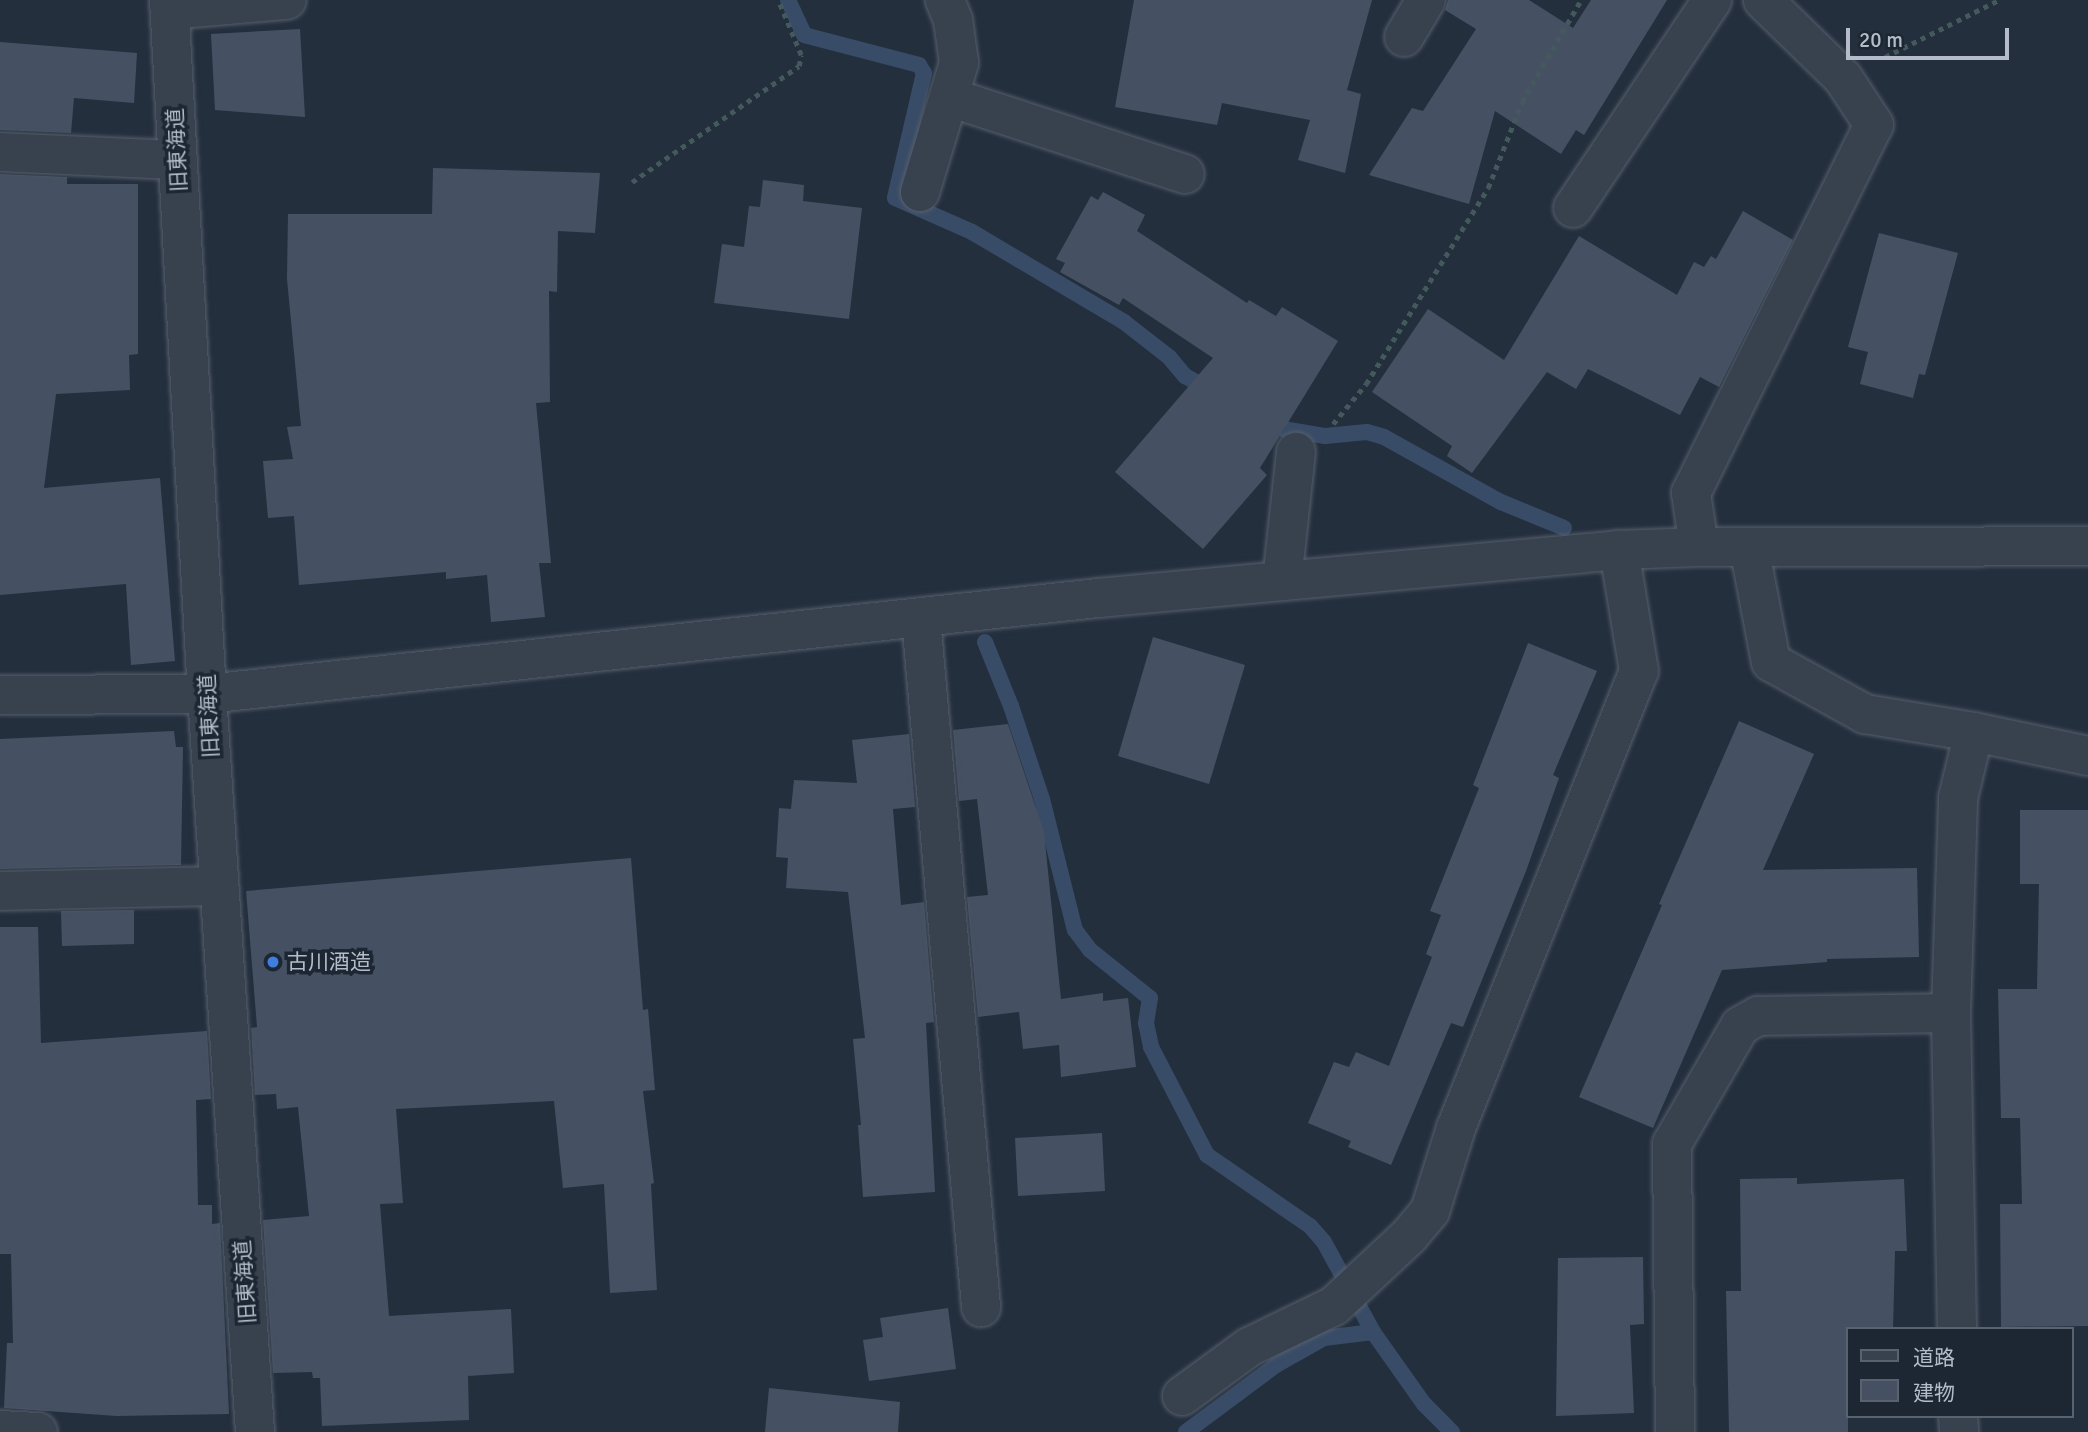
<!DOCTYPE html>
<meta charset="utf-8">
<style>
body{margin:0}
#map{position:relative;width:2088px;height:1432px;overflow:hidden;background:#242f3e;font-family:Signika,"Noto Sans JP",sans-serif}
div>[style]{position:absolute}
.stream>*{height:16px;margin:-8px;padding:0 8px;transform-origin:8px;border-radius:8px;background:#394c67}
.building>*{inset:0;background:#455162}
.path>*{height:4.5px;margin-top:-2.25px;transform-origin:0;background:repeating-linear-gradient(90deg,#44595c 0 5px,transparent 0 10px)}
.roads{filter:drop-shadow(0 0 2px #565f6c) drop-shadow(0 0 2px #565f6c)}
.minor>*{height:38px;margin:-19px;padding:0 19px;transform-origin:19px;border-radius:19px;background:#38414e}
.dots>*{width:19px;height:19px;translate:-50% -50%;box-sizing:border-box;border:4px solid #1d2633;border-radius:50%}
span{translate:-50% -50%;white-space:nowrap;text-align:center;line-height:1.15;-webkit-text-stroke:7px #1d2633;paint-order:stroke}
.street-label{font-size:21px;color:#b4bcc9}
.poi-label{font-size:21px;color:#b4bcc9}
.left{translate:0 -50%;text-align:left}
.legend{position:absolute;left:1846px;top:1327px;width:228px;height:91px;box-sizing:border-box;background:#1d2633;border:2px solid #59626f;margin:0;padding:9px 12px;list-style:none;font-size:21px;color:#b4bcc9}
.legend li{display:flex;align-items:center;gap:14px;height:35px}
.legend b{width:35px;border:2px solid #59626f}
.scale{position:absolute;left:1846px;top:28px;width:163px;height:32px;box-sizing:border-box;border:4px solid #b4bcc9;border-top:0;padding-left:9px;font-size:21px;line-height:24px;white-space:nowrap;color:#b4bcc9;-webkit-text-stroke:5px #1d2633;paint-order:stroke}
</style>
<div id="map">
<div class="stream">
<div style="left:788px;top:0;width:38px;rotate:65deg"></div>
<div style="left:804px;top:35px;width:119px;rotate:14.6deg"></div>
<div style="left:919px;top:65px;width:9px;rotate:58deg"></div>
<div style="left:924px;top:73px;width:128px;rotate:103.1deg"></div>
<div style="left:895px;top:198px;width:84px;rotate:23.8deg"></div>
<div style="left:972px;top:232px;width:177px;rotate:30.6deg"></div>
<div style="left:1124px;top:322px;width:57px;rotate:37.9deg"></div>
<div style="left:1169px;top:357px;width:25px;rotate:50deg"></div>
<div style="left:1185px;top:376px;width:31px;rotate:29deg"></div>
<div style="left:1266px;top:420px;width:19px;rotate:28deg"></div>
<div style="left:1283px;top:429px;width:43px;rotate:9.5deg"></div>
<div style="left:1325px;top:436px;width:42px;rotate:-5.4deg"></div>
<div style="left:1367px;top:432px;width:18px;rotate:16deg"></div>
<div style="left:1384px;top:437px;width:134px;rotate:29.1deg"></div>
<div style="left:1501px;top:502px;width:68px;rotate:22.4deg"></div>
<div style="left:985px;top:642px;width:69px;rotate:67.9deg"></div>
<div style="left:1011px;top:706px;width:98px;rotate:71.6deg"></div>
<div style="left:1042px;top:799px;width:135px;rotate:75.9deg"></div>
<div style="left:1075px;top:930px;width:25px;rotate:53deg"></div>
<div style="left:1090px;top:950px;width:77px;rotate:38.7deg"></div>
<div style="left:1150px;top:998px;width:25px;rotate:99deg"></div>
<div style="left:1146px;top:1023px;width:25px;rotate:78deg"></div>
<div style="left:1151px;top:1047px;width:122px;rotate:62.6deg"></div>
<div style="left:1207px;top:1155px;width:125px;rotate:34.6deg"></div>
<div style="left:1310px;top:1226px;width:21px;rotate:49deg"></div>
<div style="left:1324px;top:1242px;width:102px;rotate:61.4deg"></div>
<div style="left:1373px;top:1332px;width:88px;rotate:54.7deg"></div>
<div style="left:1424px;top:1404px;width:40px;rotate:45deg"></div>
<div style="left:1186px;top:1432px;width:112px;rotate:-36.7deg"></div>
<div style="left:1276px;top:1365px;width:55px;rotate:-29.4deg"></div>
<div style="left:1324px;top:1338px;width:49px;rotate:-7deg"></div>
</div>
<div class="building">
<div style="clip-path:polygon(1134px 0,1372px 0,1347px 90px,1361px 94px,1345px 173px,1298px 160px,1310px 120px,1222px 103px,1217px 125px,1115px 107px)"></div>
<div style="clip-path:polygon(1448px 0,1529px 0,1573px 28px,1591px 0,1667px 0,1584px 135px,1576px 130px,1561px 154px,1495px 111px,1469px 204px,1369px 175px,1412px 108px,1423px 111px,1476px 29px,1445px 10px)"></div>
<div style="clip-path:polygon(300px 29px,305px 117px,215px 110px,211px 34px)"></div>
<div style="clip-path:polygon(0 42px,137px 53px,134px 103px,74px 98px,71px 133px,0 130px)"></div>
<div style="clip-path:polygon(433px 168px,600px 173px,595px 233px,558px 231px,557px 292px,549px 291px,550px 402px,536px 403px,551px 563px,539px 563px,545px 617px,491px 622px,487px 575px,446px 579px,446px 572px,299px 585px,294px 516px,268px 518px,263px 461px,293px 459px,287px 427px,301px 426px,287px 279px,288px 214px,432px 214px)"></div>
<div style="clip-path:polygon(0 174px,67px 177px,67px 184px,138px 184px,138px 354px,129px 355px,130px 390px,56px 394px,44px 488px,160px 478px,175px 661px,131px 665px,126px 584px,0 595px)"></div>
<div style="clip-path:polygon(763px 180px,804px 185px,803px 201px,862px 208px,849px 319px,714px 303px,722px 244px,744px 247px,749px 206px,760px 207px)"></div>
<div style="clip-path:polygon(1103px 192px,1145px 215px,1137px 231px,1247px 303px,1249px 300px,1276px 316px,1282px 307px,1338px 341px,1260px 468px,1267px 475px,1203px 549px,1115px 472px,1213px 358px,1123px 298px,1119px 305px,1060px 272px,1065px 263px,1056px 259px,1091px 196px,1098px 200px)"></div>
<div style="clip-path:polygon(1743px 211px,1793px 240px,1719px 387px,1700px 377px,1680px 415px,1588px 369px,1576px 389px,1547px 372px,1472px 473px,1447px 456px,1452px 446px,1372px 392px,1428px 309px,1504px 360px,1579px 236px,1677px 295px,1694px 262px,1704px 267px,1711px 256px,1716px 259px)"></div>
<div style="clip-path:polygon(1879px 233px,1958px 253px,1925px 375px,1919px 374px,1913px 398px,1860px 384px,1868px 352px,1848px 347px)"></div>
<div style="clip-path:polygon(1153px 637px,1245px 665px,1209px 784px,1118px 756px)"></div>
<div style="clip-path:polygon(1528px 643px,1597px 671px,1553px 775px,1559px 778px,1526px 871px,1463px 1027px,1451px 1023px,1391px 1165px,1348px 1147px,1351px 1141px,1308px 1123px,1334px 1062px,1349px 1067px,1356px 1052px,1389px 1066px,1432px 957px,1426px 954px,1441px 915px,1430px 911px,1479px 788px,1473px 785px)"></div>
<div style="clip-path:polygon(1739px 721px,1814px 754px,1763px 870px,1917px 868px,1919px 957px,1827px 959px,1827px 962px,1722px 970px,1653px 1128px,1579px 1097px,1662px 905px,1659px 904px)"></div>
<div style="clip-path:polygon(1008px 724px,1044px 832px,1061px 999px,1103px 993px,1103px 1001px,1128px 998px,1136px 1067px,1061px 1077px,1059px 1045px,1023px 1049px,1019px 1012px,978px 1017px,967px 897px,988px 895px,977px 799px,959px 801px,953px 730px)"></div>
<div style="clip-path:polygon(174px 731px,176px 747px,183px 747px,181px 865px,0 869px,0 739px)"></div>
<div style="clip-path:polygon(909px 734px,915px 807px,893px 809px,901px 905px,924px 902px,934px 1022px,926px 1023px,935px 1192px,863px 1197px,858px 1125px,861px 1125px,853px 1039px,865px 1038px,848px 892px,786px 888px,788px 858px,776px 857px,779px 808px,791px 809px,794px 780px,857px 783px,852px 740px)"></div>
<div style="clip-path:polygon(2020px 810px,2088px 810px,2088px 1326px,2001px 1327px,2000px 1204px,2022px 1204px,2020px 1118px,2001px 1118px,1998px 989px,2037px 989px,2039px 884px,2020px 884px)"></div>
<div style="clip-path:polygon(631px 858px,643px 1010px,648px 1009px,655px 1090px,643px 1091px,654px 1183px,651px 1184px,657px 1290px,610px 1293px,604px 1184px,563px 1188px,554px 1101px,396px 1109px,403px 1203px,380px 1204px,389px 1316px,511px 1309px,514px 1373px,468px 1376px,469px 1420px,322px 1426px,320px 1378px,313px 1378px,312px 1372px,273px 1373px,263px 1220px,309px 1216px,298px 1107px,277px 1109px,276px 1094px,255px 1095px,251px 1028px,257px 1027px,246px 891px)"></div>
<div style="clip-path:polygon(134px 910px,134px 944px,62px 946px,61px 911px)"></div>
<div style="clip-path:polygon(0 927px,38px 927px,41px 1043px,207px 1031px,211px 1099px,196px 1100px,198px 1205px,212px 1205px,212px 1224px,220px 1223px,229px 1414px,117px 1416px,4px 1408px,7px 1343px,13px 1343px,11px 1254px,0 1254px)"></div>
<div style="clip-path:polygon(1102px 1133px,1105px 1191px,1018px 1196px,1015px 1138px)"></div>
<div style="clip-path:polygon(1797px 1178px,1797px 1184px,1904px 1179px,1907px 1251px,1895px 1251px,1893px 1329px,1848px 1329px,1848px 1432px,1729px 1432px,1726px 1291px,1741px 1291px,1740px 1179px)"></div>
<div style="clip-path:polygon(1643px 1257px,1644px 1324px,1630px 1325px,1634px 1413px,1556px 1416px,1558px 1258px)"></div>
<div style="clip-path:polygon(948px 1308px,956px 1369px,869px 1381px,863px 1340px,883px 1337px,880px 1318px)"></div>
<div style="clip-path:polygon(769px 1388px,900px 1402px,898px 1432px,765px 1432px)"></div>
</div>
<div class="path">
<div style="left:1885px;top:57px;width:127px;rotate:-26.6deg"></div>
<div style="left:632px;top:182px;width:203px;rotate:-34.8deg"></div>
<div style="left:799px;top:66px;width:11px;rotate:-80deg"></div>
<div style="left:801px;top:55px;width:60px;rotate:-112.7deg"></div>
<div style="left:1333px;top:424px;width:52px;rotate:-50.5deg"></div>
<div style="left:1366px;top:384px;width:231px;rotate:-58.1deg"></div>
<div style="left:1488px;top:188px;width:92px;rotate:-68.4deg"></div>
<div style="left:1522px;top:102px;width:118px;rotate:-60deg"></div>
</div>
<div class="roads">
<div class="minor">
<div style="left:169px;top:0;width:695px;rotate:86.87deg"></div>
<div style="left:207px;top:694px;width:740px;rotate:86.28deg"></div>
<div style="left:170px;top:10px;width:117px;rotate:-4.9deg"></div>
<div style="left:1404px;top:37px;width:43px;rotate:-59.3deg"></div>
<div style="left:949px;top:97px;width:248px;rotate:18.1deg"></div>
<div style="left:0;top:152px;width:178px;rotate:2.6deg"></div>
<div style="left:920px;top:192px;width:135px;rotate:-73.2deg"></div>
<div style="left:959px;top:63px;width:43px;rotate:-97.9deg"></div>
<div style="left:953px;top:20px;width:22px;rotate:-112deg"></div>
<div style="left:1573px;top:208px;width:250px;rotate:-56.2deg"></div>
<div style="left:1699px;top:547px;width:55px;rotate:-98.4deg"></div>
<div style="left:1691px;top:493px;width:411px;rotate:-63.6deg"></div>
<div style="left:1874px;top:125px;width:56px;rotate:-123.4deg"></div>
<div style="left:1843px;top:78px;width:112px;rotate:-135.7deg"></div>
<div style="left:1749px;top:547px;width:117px;rotate:79.2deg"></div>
<div style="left:1771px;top:662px;width:107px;rotate:29deg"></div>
<div style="left:1865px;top:714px;width:110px;rotate:9.4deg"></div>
<div style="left:1974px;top:732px;width:116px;rotate:11.9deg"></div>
<div style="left:1282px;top:581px;width:130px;rotate:-83.8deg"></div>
<div style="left:921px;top:618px;width:692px;rotate:85.02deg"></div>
<div style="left:0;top:695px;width:207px;rotate:-0.3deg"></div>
<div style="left:207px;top:694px;width:896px;rotate:-6.15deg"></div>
<div style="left:1098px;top:598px;width:523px;rotate:-5.26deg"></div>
<div style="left:1619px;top:550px;width:80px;rotate:-2.1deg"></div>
<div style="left:1699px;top:547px;width:389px;rotate:-0.1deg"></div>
<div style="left:0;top:891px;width:219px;rotate:-1.3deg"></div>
<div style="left:1957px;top:1329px;width:316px;rotate:-91.1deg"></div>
<div style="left:1951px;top:1013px;width:215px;rotate:-88.1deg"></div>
<div style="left:1958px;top:798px;width:68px;rotate:-76.4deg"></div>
<div style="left:1182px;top:1396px;width:83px;rotate:-36.2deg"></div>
<div style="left:1249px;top:1347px;width:94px;rotate:-25.8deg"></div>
<div style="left:1334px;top:1306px;width:103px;rotate:-43deg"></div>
<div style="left:1409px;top:1236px;width:33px;rotate:-50deg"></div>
<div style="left:1430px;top:1211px;width:87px;rotate:-72.6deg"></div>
<div style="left:1456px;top:1128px;width:492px;rotate:-68.2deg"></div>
<div style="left:1639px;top:671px;width:123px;rotate:-99.4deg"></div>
<div style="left:1958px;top:1416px;width:16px;rotate:86deg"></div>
<div style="left:0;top:1430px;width:38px;rotate:3deg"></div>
<div style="left:1675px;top:1432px;width:288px;rotate:-90.6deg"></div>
<div style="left:1672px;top:1144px;width:136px;rotate:-60deg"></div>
<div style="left:1740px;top:1026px;width:21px;rotate:-29deg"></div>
<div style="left:1758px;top:1016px;width:193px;rotate:-0.9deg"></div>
</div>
</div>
<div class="dots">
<div style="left:273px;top:962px;background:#3f7fe0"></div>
</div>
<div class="street-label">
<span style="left:177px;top:150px;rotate:-93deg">旧東海道</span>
<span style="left:209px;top:716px;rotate:-93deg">旧東海道</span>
<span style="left:245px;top:1282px;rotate:-94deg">旧東海道</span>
</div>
<div class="poi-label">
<span class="left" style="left:287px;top:962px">古川酒造</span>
</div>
<ul class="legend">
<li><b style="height:9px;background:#38414e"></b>道路</li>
<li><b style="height:19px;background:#455162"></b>建物</li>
</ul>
<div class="scale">20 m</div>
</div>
